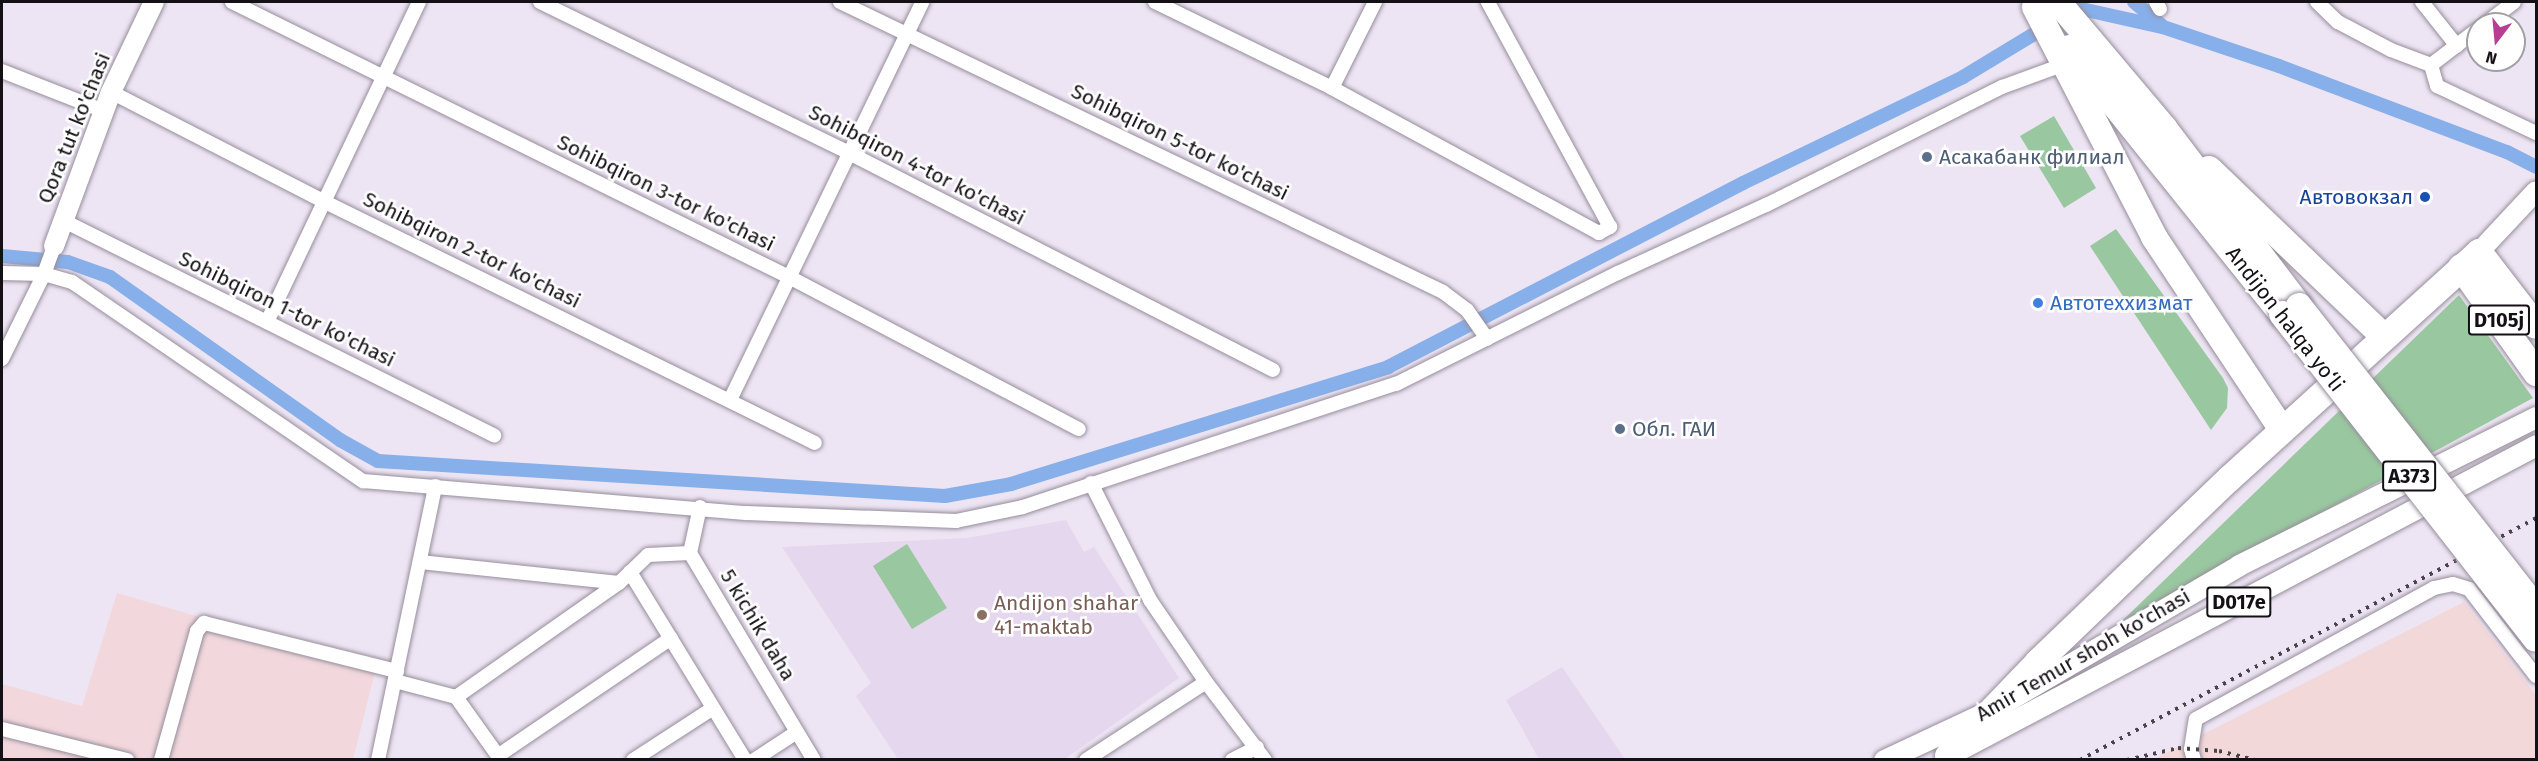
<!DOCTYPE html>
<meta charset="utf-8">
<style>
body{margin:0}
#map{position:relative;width:2538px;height:761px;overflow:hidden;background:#eee5f4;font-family:"Fira Sans",sans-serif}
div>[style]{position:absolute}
.built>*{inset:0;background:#e5d7ed}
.industrial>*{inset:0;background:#f3d8d9}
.medical>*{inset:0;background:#f2d8dd}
.green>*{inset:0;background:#99c79f}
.canal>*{height:14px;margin:-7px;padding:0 7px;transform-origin:7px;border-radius:7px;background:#87afe9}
.roads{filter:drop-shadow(0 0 2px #968d9b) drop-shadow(0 0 2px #968d9b)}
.street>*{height:14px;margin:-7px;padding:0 7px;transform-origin:7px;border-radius:7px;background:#fff}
.secondary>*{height:20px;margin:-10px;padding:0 10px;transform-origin:10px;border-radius:10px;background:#fff}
.primary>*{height:21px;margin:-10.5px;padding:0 10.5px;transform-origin:10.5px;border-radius:10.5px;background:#fff}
.highway>*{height:26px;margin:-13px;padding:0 13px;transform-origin:13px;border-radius:13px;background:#fff}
.rail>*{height:4px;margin-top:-2px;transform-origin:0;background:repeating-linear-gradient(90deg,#49444c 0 3px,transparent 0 9px)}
.bridges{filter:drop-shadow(0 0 2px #968d9b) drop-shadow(0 0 2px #968d9b)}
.highway-bridge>*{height:26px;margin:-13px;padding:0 13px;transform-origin:13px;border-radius:13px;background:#fff}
.dots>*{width:16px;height:16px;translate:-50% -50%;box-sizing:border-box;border:3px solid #fff;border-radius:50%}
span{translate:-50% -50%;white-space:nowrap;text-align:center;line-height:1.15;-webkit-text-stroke:5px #fff;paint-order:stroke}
.shield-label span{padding:2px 4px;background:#fff;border:2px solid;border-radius:4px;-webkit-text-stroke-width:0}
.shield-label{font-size:20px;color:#141116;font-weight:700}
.street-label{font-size:21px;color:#141116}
.service-label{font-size:21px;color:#4e5e75}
.left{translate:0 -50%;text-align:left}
.transit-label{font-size:21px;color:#164399}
.right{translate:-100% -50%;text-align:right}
.shop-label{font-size:21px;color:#366cbe}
.education-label{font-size:21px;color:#785e54}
.frame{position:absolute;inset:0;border:3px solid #141116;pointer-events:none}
.north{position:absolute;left:2466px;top:12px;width:60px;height:60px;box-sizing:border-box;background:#fff;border:2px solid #a1a0a2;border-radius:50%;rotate:196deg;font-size:16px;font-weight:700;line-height:24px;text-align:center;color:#141116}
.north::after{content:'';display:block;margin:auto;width:21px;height:27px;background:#b73e92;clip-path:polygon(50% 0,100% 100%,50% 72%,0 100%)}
</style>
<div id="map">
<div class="built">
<div style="clip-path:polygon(1066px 520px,1084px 552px,1094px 547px,1179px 678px,1065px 759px,898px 759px,856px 696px,871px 683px,782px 547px,967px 538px)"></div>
<div style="clip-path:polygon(1562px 667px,1625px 759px,1539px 759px,1506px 700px)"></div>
</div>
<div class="industrial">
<div style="clip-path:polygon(2464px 602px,2536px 695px,2536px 756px,2532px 759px,2152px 760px)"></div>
</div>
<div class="medical">
<div style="clip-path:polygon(117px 593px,376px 668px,353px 760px,2px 759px,2px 684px,82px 706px)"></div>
</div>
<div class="green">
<div style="clip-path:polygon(2054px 116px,2096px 188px,2064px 208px,2020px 136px)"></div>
<div style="clip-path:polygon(2116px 229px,2223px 378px,2228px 388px,2227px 408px,2211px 430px,2090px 246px)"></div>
<div style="clip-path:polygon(2459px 295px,2533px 398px,2122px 621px)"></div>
<div style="clip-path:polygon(907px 544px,947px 608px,912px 629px,873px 566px)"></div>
</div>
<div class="canal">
<div style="left:2134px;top:2px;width:35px;rotate:40deg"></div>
<div style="left:2px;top:256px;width:66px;rotate:5.2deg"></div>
<div style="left:68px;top:262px;width:45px;rotate:19.7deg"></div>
<div style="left:110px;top:277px;width:282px;rotate:35.3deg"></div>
<div style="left:340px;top:440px;width:43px;rotate:28.9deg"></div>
<div style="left:378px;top:461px;width:568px;rotate:3.53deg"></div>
<div style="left:945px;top:496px;width:67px;rotate:-10.3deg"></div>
<div style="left:1011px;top:484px;width:395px;rotate:-17.2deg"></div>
<div style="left:1388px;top:367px;width:400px;rotate:-27.4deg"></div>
<div style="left:1743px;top:183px;width:244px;rotate:-25.7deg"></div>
<div style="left:1963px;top:77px;width:133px;rotate:-31.2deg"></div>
<div style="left:2077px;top:8px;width:88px;rotate:12.5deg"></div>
<div style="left:2163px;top:27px;width:122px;rotate:18.6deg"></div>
<div style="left:2279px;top:66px;width:244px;rotate:20.7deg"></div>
<div style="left:2507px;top:152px;width:33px;rotate:27deg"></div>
</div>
<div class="roads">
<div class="street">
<div style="left:232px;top:2px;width:623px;rotate:26.28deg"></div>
<div style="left:791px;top:278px;width:325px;rotate:27.7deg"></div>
<div style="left:540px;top:2px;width:346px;rotate:26deg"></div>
<div style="left:851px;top:154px;width:474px;rotate:27.1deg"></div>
<div style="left:840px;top:2px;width:669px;rotate:25.68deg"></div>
<div style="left:1443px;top:292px;width:30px;rotate:37deg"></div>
<div style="left:1467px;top:310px;width:35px;rotate:55deg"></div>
<div style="left:1155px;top:2px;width:197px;rotate:25.9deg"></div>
<div style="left:1332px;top:88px;width:304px;rotate:28.5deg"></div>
<div style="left:1599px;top:233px;width:13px;rotate:-29deg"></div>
<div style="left:1610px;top:227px;width:256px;rotate:-118.5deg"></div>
<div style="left:2156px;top:2px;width:8px;rotate:60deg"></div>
<div style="left:2317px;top:2px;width:29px;rotate:44deg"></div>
<div style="left:2338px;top:22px;width:60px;rotate:27.8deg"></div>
<div style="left:2391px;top:50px;width:43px;rotate:20.6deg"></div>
<div style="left:2422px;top:2px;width:56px;rotate:51.5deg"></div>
<div style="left:2485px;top:24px;width:36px;rotate:-37deg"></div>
<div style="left:2478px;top:29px;width:59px;rotate:142.5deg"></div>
<div style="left:2431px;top:65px;width:22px;rotate:74deg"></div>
<div style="left:2437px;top:86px;width:110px;rotate:25.4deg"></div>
<div style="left:2px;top:71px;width:110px;rotate:21.4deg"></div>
<div style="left:1332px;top:88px;width:96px;rotate:-63.4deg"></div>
<div style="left:111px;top:92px;width:238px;rotate:27.2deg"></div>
<div style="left:323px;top:201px;width:548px;rotate:26.19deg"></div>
<div style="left:62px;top:220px;width:483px;rotate:26.5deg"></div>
<div style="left:2px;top:273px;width:42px;rotate:1.4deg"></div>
<div style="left:44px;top:274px;width:29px;rotate:16deg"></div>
<div style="left:72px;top:282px;width:353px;rotate:34.4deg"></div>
<div style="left:363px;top:481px;width:384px;rotate:4.8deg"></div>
<div style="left:746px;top:513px;width:210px;rotate:2.2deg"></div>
<div style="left:956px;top:521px;width:68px;rotate:-11.8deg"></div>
<div style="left:1023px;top:507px;width:393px;rotate:-18.3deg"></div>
<div style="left:1396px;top:384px;width:248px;rotate:-26.6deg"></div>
<div style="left:1618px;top:273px;width:163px;rotate:-24.7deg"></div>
<div style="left:1766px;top:205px;width:264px;rotate:-26.6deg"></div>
<div style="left:2002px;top:87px;width:67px;rotate:-20.1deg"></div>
<div style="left:267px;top:322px;width:354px;rotate:-64.6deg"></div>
<div style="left:2px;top:359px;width:95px;rotate:-63.7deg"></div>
<div style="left:44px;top:274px;width:30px;rotate:-70deg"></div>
<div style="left:730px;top:400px;width:442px;rotate:-64.2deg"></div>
<div style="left:1091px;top:483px;width:131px;rotate:63.2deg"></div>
<div style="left:1150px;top:600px;width:99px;rotate:55.7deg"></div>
<div style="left:700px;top:507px;width:47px;rotate:102.3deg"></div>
<div style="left:690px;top:553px;width:241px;rotate:59.1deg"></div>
<div style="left:420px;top:562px;width:200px;rotate:6deg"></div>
<div style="left:619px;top:583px;width:40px;rotate:-44deg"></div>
<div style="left:648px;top:555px;width:42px;rotate:-2.7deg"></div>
<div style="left:630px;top:572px;width:220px;rotate:58.5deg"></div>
<div style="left:395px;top:681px;width:63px;rotate:14.7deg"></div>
<div style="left:456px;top:697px;width:77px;rotate:54.5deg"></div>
<div style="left:456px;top:697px;width:199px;rotate:-35deg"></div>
<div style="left:2px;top:729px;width:129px;rotate:13.9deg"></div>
<div style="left:499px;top:755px;width:208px;rotate:-34.2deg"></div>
<div style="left:161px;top:760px;width:134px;rotate:-74.4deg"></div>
<div style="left:197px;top:631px;width:11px;rotate:-49deg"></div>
<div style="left:204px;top:623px;width:199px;rotate:14deg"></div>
<div style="left:378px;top:760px;width:280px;rotate:-78.2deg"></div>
<div style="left:633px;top:760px;width:95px;rotate:-33deg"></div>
<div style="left:754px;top:760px;width:51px;rotate:-33.1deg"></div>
<div style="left:1086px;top:760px;width:143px;rotate:-33deg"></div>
<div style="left:1206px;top:682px;width:98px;rotate:52.9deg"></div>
<div style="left:1232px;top:760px;width:28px;rotate:-27deg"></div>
<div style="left:2194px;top:760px;width:11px;rotate:-105deg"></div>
<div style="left:2191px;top:749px;width:30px;rotate:-81deg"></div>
<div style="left:2196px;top:719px;width:272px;rotate:-28.8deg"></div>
<div style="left:2434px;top:588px;width:19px;rotate:-12deg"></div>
<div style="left:2453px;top:584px;width:17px;rotate:17deg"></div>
<div style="left:2469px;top:589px;width:110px;rotate:52.4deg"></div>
</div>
<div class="secondary">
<div style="left:54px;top:246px;width:164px;rotate:-69.7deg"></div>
<div style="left:111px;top:92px;width:100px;rotate:-64.5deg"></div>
<div style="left:2479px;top:252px;width:83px;rotate:-46.9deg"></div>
</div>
<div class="primary">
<div style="left:1960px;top:749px;width:651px;rotate:-27.82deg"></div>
<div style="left:1884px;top:760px;width:120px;rotate:-25.1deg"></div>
<div style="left:1993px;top:709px;width:285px;rotate:-30.3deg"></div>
<div style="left:2239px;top:565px;width:332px;rotate:-26.5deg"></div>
</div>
<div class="highway">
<div style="left:2058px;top:2px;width:165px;rotate:49.9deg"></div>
<div style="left:2164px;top:128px;width:223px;rotate:52.8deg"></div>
<div style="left:2035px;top:7px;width:259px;rotate:62.6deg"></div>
<div style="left:2154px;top:237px;width:232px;rotate:56.4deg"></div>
<div style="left:2069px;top:48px;width:341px;rotate:51.3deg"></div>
<div style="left:2209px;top:169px;width:243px;rotate:43.8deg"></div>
<div style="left:2461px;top:267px;width:130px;rotate:54.7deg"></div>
<div style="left:1948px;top:756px;width:130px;rotate:-46.2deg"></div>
<div style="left:2038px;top:662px;width:265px;rotate:-43.8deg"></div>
<div style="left:2229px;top:479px;width:338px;rotate:-42.2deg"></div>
<div style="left:2479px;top:252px;width:93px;rotate:52.4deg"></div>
</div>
</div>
<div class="rail">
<div style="left:2080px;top:760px;width:516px;rotate:-27.95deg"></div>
<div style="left:2127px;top:760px;width:52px;rotate:-13.2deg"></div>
<div style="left:2178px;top:748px;width:41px;rotate:4.2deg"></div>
<div style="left:2219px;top:751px;width:37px;rotate:14deg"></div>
</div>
<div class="bridges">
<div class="highway-bridge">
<div style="left:2299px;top:306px;width:384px;rotate:51.9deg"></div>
<div style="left:2282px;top:314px;width:412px;rotate:52deg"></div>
</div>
</div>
<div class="dots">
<div style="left:1927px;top:157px;background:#5c6f8a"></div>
<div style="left:2425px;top:197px;background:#1a4fb4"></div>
<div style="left:2038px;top:303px;background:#3f7fe0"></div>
<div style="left:1620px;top:429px;background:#5c6f8a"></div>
<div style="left:982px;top:615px;background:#8d6e63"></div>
</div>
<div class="shield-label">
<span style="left:2499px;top:320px">D105j</span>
<span style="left:2409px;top:476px">A373</span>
<span style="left:2239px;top:602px">D017e</span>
</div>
<div class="street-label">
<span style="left:74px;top:128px;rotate:-68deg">Qora tut ko'chasi</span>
<span style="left:1180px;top:142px;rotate:26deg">Sohibqiron 5-tor ko'chasi</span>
<span style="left:917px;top:165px;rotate:27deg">Sohibqiron 4-tor ko'chasi</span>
<span style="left:666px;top:193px;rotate:26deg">Sohibqiron 3-tor ko'chasi</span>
<span style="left:472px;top:250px;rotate:26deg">Sohibqiron 2-tor ko'chasi</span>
<span style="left:287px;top:309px;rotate:26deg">Sohibqiron 1-tor ko'chasi</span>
<span style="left:2285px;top:319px;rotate:52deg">Andijon halqa yo‘li</span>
<span style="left:758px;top:625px;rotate:59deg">5 kichik daha</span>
<span style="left:2083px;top:655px;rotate:-30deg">Amir Temur shoh ko'chasi</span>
</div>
<div class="service-label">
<span class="left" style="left:1939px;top:157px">Асакабанк филиал</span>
<span class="left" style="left:1632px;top:429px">Обл. ГАИ</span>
</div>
<div class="transit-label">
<span class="right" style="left:2413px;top:197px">Автовокзал</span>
</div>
<div class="shop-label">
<span class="left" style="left:2050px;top:303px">Автотеххизмат</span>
</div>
<div class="education-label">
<span class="left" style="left:994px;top:615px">Andijon shahar<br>41-maktab</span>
</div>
<div class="frame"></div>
<div class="north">N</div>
</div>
